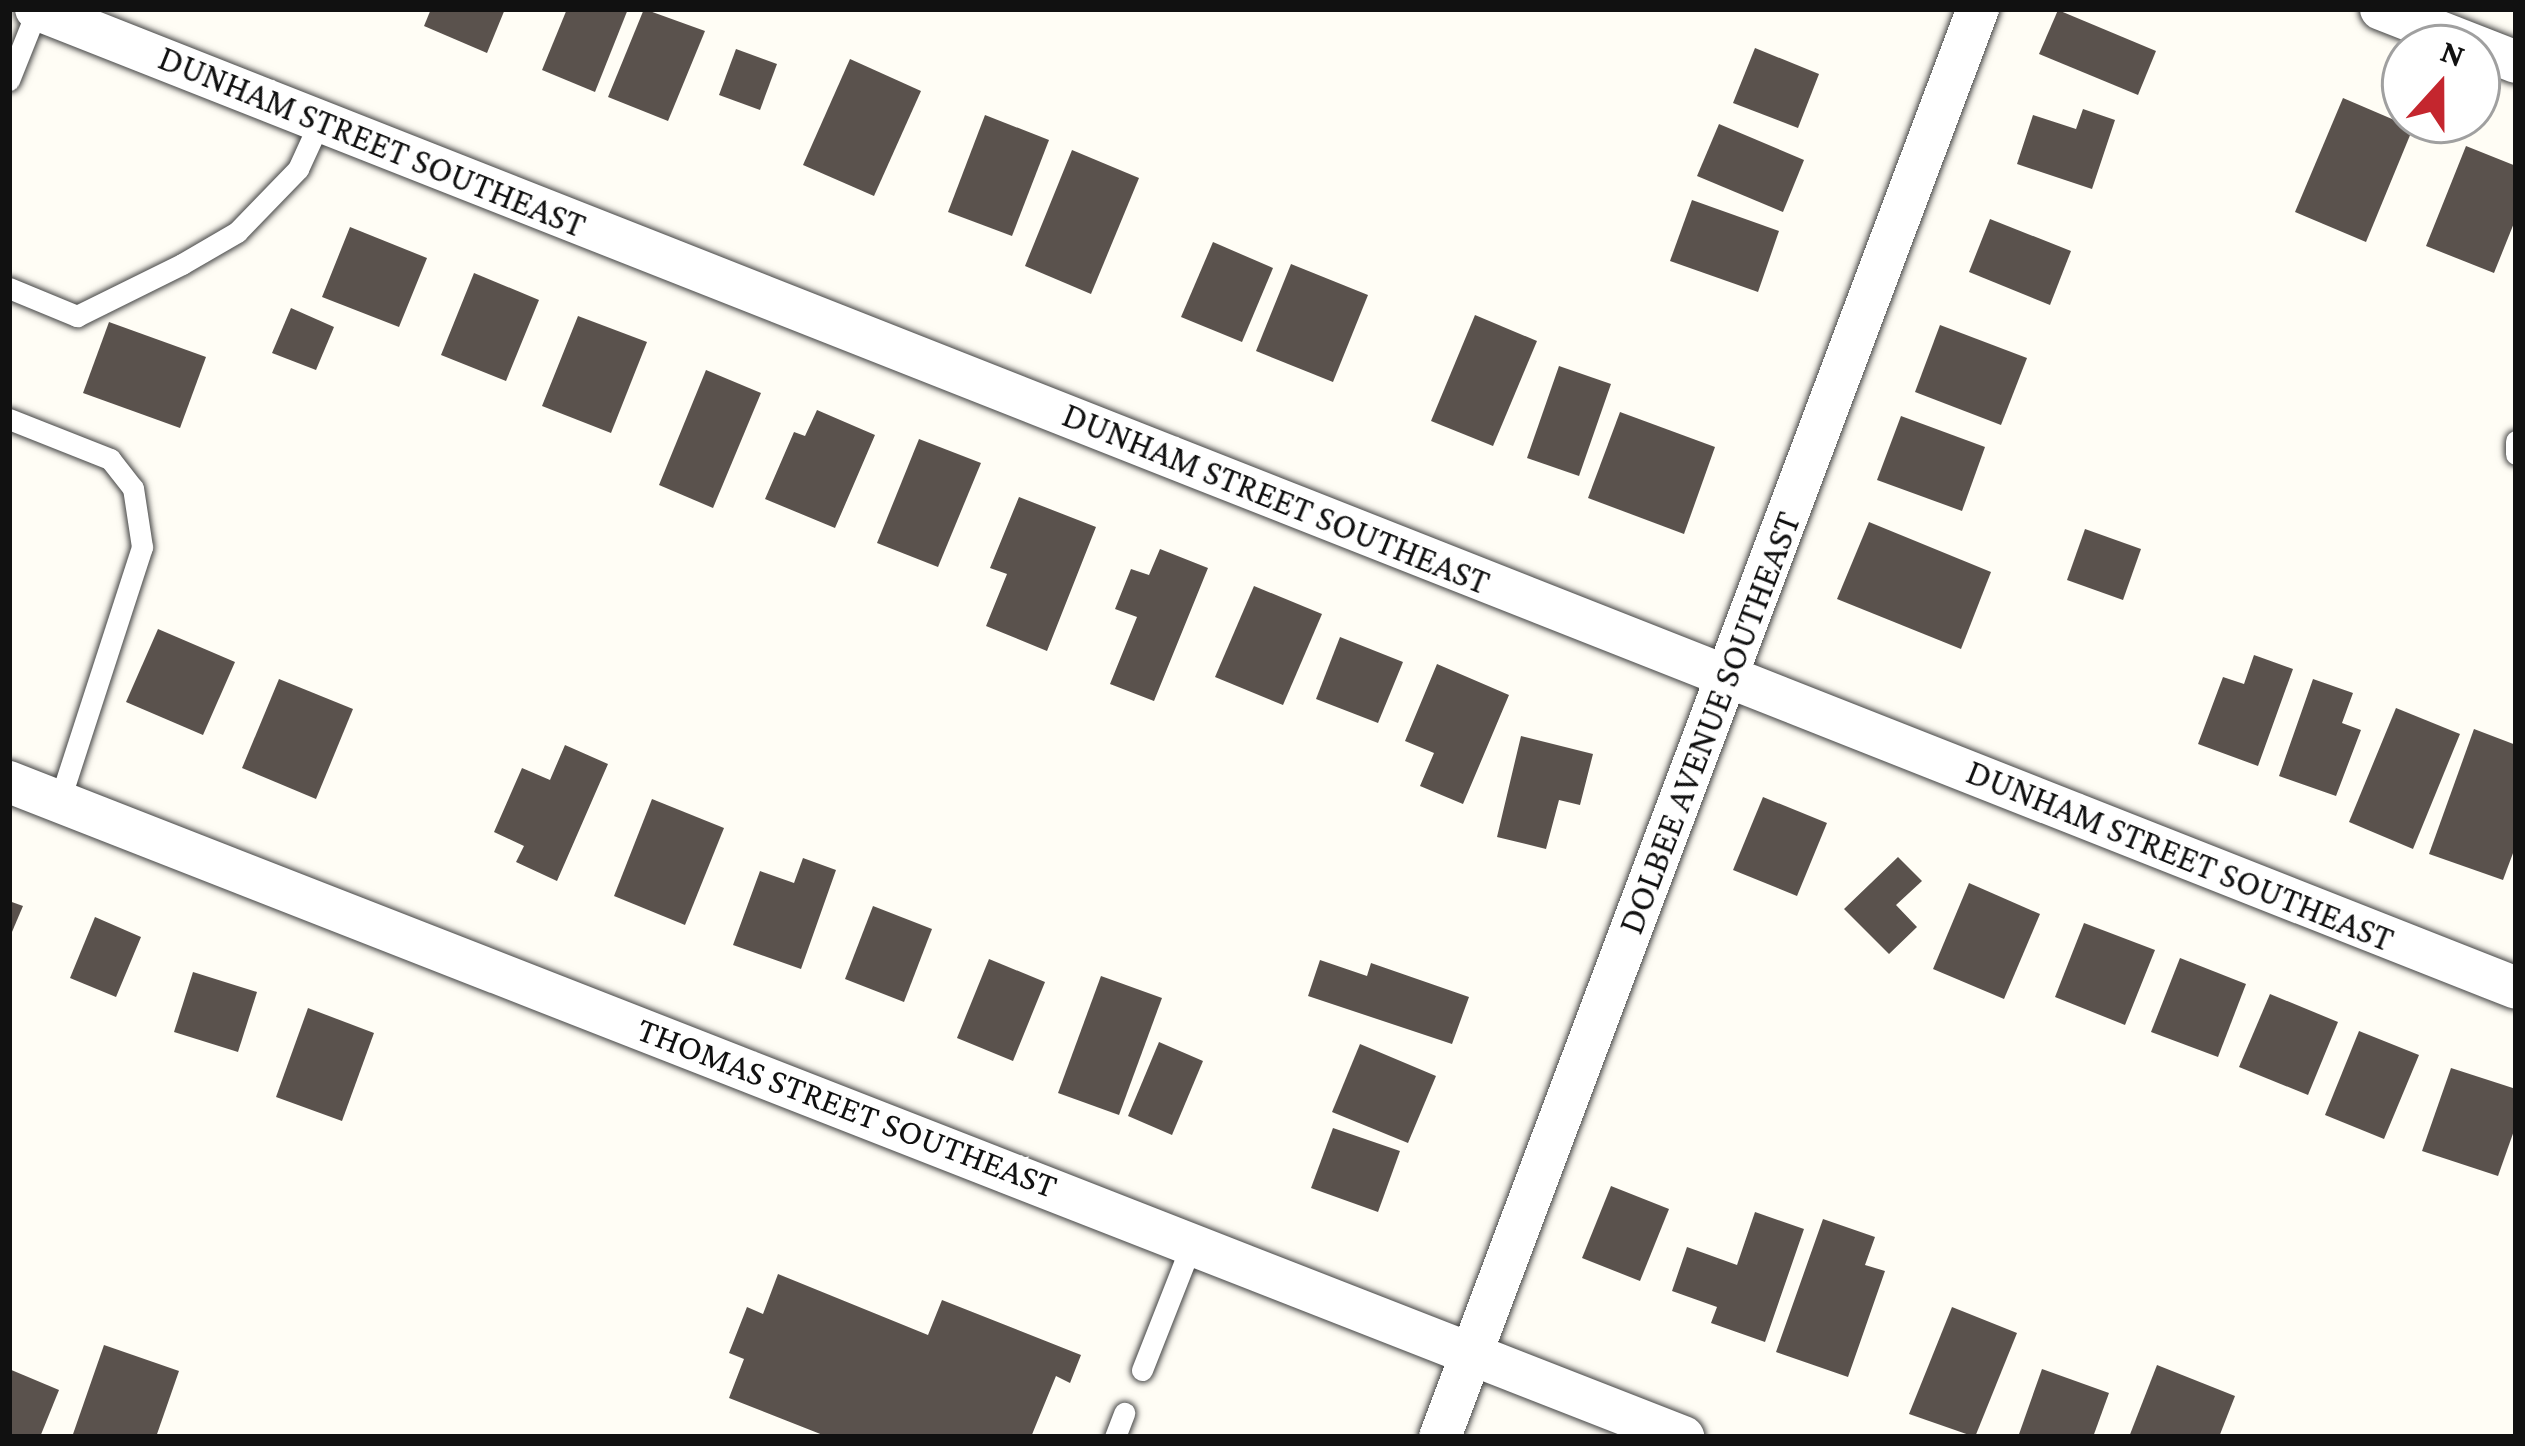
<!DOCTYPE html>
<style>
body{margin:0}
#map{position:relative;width:2525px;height:1446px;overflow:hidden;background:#fffdf5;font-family:"Crimson Pro",serif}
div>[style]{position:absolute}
.building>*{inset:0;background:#5a524d}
.roads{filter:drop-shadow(0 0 3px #444) drop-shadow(0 0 3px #444)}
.service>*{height:21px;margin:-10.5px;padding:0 10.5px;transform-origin:10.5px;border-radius:10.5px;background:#fff}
.minor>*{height:42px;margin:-21px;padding:0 21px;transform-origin:21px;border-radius:21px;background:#fff}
span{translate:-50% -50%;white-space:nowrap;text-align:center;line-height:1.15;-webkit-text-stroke:12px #fff;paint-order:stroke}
.street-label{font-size:36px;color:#111}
.frame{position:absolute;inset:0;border:12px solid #111;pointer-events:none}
.north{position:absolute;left:2381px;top:24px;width:120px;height:120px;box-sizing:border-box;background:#fff;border:3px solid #a0a0a0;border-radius:50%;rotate:21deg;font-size:33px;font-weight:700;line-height:48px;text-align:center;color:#111}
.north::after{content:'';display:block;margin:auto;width:42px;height:54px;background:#c4262e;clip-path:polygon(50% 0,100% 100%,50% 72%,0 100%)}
</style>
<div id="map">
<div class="building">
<div style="clip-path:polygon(431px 9px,505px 9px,487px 53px,424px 26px)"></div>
<div style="clip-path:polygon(567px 9px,628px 9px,595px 92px,542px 70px)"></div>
<div style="clip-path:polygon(644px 9px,705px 31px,668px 121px,608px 97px)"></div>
<div style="clip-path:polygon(2058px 10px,2156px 51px,2138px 95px,2039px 54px)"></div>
<div style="clip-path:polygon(1755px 48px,1819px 74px,1798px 128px,1733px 103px)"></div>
<div style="clip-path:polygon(736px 49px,777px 64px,760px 110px,719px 95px)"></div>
<div style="clip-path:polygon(850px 59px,921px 91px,874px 196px,803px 165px)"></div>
<div style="clip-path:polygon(2343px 98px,2413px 128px,2366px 242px,2295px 212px)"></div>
<div style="clip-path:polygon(2083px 109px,2115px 120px,2092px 189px,2017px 164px,2033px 115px,2076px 129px)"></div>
<div style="clip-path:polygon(985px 115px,1049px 140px,1012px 236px,948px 212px)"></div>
<div style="clip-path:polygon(1719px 124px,1804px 160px,1783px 212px,1697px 176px)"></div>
<div style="clip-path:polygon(2466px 146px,2516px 166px,2516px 218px,2494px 273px,2426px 246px)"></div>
<div style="clip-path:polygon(1072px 150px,1139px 178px,1091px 294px,1025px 266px)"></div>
<div style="clip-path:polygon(1692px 200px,1779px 231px,1758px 292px,1670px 261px)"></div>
<div style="clip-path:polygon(1990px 219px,2071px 251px,2050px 305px,1969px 272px)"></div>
<div style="clip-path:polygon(350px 227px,427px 258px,399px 327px,322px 297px)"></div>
<div style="clip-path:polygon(1213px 242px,1273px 268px,1242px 342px,1181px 317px)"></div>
<div style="clip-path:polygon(1291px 264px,1368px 295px,1333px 382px,1256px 351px)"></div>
<div style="clip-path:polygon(474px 273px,539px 300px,506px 381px,441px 355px)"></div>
<div style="clip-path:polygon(291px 308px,334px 327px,316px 370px,272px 353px)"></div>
<div style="clip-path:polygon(1475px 315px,1537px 341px,1493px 446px,1431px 421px)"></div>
<div style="clip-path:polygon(578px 316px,647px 342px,611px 433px,542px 406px)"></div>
<div style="clip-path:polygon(109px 322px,206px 357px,180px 428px,83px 393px)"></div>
<div style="clip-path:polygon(1940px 325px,2027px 358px,2001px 425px,1915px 392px)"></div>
<div style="clip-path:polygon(1559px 366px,1611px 384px,1579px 476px,1527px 458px)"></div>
<div style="clip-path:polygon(706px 370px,761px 393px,713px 508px,659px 485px)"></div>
<div style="clip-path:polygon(817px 410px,875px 435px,835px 528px,765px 499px,794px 432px,805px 436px)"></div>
<div style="clip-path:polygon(1620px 412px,1715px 447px,1684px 534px,1588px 498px)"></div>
<div style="clip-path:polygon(1901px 416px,1985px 447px,1962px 511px,1877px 480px)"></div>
<div style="clip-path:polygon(919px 439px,981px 463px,938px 567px,877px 543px)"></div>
<div style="clip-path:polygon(1019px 497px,1096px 527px,1047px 651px,986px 626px,1007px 574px,990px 568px)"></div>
<div style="clip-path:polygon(1869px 522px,1991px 572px,1961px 649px,1837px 599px)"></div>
<div style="clip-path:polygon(2085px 529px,2141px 549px,2123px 600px,2067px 580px)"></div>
<div style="clip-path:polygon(1160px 549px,1208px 568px,1154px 701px,1110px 684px,1137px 617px,1115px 609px,1131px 569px,1149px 575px)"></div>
<div style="clip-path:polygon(1254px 586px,1322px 614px,1283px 705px,1215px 677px)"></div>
<div style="clip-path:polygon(158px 629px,235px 662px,203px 735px,126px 702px)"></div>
<div style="clip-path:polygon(1340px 637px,1403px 662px,1378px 723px,1316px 699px)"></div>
<div style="clip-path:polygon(2254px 655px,2293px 669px,2258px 766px,2198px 744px,2223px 677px,2244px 684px)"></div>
<div style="clip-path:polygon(1437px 664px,1509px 695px,1463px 804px,1420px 786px,1434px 753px,1405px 741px)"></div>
<div style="clip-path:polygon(279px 679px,353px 709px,316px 799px,242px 768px)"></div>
<div style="clip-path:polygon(2313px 679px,2353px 693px,2342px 723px,2361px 730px,2336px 796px,2279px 776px)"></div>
<div style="clip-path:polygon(2396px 708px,2460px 734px,2413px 849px,2349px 822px)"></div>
<div style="clip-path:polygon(2474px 729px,2516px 745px,2516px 845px,2503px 880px,2429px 854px)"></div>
<div style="clip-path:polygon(1521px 736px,1593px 754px,1580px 805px,1559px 800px,1546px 849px,1497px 837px)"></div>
<div style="clip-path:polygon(565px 745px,608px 764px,557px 881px,516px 862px,524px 846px,494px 832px,522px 768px,550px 780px)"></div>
<div style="clip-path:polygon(1763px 797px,1827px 823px,1797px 896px,1733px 870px)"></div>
<div style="clip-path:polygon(652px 799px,724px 828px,685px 925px,614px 896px)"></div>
<div style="clip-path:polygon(1898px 857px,1922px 881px,1896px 905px,1917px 927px,1889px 954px,1844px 909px)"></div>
<div style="clip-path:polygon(803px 858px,836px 870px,801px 969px,733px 945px,760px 871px,794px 883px)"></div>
<div style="clip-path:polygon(1969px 883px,2040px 914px,2004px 999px,1933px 969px)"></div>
<div style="clip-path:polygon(9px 901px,23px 906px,9px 939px)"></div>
<div style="clip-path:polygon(873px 906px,932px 929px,904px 1002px,845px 979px)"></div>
<div style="clip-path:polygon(95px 917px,141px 937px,116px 997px,70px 978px)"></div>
<div style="clip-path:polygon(2084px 923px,2155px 950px,2125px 1025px,2055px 997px)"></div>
<div style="clip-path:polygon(2180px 958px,2246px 984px,2218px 1057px,2151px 1032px)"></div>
<div style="clip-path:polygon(989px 959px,1045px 982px,1013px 1061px,957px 1038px)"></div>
<div style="clip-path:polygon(1320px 960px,1367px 976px,1371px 963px,1469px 997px,1452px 1044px,1308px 996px)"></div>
<div style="clip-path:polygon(193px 972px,257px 992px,238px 1052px,174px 1032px)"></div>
<div style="clip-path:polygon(1101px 976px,1162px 998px,1119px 1115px,1058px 1093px)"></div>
<div style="clip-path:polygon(2270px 994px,2338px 1022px,2308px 1095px,2239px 1067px)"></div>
<div style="clip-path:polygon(308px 1008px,374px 1033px,342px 1121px,276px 1097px)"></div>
<div style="clip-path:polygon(2359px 1031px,2419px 1055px,2384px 1139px,2325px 1115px)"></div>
<div style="clip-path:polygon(1159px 1042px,1203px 1061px,1172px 1135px,1128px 1116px)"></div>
<div style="clip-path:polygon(1360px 1044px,1436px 1076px,1408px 1143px,1332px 1112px)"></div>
<div style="clip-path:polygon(2451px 1068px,2516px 1089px,2516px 1125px,2498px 1176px,2422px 1151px)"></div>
<div style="clip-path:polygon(1333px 1128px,1400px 1151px,1378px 1212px,1311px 1188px)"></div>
<div style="clip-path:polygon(1611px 1186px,1669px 1209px,1640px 1281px,1582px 1258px)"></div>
<div style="clip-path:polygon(1755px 1212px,1804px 1229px,1765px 1342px,1711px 1323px,1717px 1307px,1672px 1291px,1687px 1247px,1737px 1265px)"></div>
<div style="clip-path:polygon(1823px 1219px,1875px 1237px,1865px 1265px,1885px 1271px,1848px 1377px,1776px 1352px)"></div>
<div style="clip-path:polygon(778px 1274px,928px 1335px,942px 1300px,1081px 1355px,1070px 1383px,1056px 1376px,1031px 1437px,828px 1437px,729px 1398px,744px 1359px,729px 1353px,747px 1307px,763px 1314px)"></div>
<div style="clip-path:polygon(1952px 1307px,2017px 1333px,1975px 1437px,1909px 1414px)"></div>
<div style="clip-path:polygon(104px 1345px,179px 1371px,156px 1437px,72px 1437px)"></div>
<div style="clip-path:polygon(2157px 1365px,2235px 1396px,2219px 1437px,2129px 1437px)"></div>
<div style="clip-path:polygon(9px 1369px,59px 1390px,40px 1437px,9px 1437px)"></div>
<div style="clip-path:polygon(2042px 1369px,2109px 1393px,2093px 1437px,2018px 1437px)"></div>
</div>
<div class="roads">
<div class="service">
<div style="left:9px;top:80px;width:75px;rotate:-68.2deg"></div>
<div style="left:9px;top:288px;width:74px;rotate:22.4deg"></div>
<div style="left:77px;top:316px;width:117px;rotate:-26.3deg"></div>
<div style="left:182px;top:264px;width:64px;rotate:-30.2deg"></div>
<div style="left:237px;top:232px;width:88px;rotate:-45.9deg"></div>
<div style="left:298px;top:169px;width:53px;rotate:-65.4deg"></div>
<div style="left:9px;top:419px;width:109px;rotate:21.6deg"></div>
<div style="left:110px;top:459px;width:37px;rotate:52deg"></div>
<div style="left:133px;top:488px;width:60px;rotate:81.3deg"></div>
<div style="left:142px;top:547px;width:268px;rotate:108deg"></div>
<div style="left:2516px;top:441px;width:13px;rotate:90deg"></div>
<div style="left:1142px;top:1370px;width:136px;rotate:-68.5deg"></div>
<div style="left:1115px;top:1437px;width:26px;rotate:-69deg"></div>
</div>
<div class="minor">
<div style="left:36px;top:9px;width:2666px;rotate:21.54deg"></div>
<div style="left:2381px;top:9px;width:145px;rotate:21.4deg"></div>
<div style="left:9px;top:782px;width:1798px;rotate:21.37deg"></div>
<div style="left:1440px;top:1437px;width:1526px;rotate:-69.36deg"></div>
</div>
</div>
<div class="street-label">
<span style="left:372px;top:142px;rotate:22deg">DUNHAM STREET SOUTHEAST</span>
<span style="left:1276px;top:499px;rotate:22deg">DUNHAM STREET SOUTHEAST</span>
<span style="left:1710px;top:723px;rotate:-69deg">DOLBEE AVENUE SOUTHEAST</span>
<span style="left:2180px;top:856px;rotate:22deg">DUNHAM STREET SOUTHEAST</span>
<span style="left:847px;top:1108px;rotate:21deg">THOMAS STREET SOUTHEAST</span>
</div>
<div class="frame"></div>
<div class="north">N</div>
</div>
